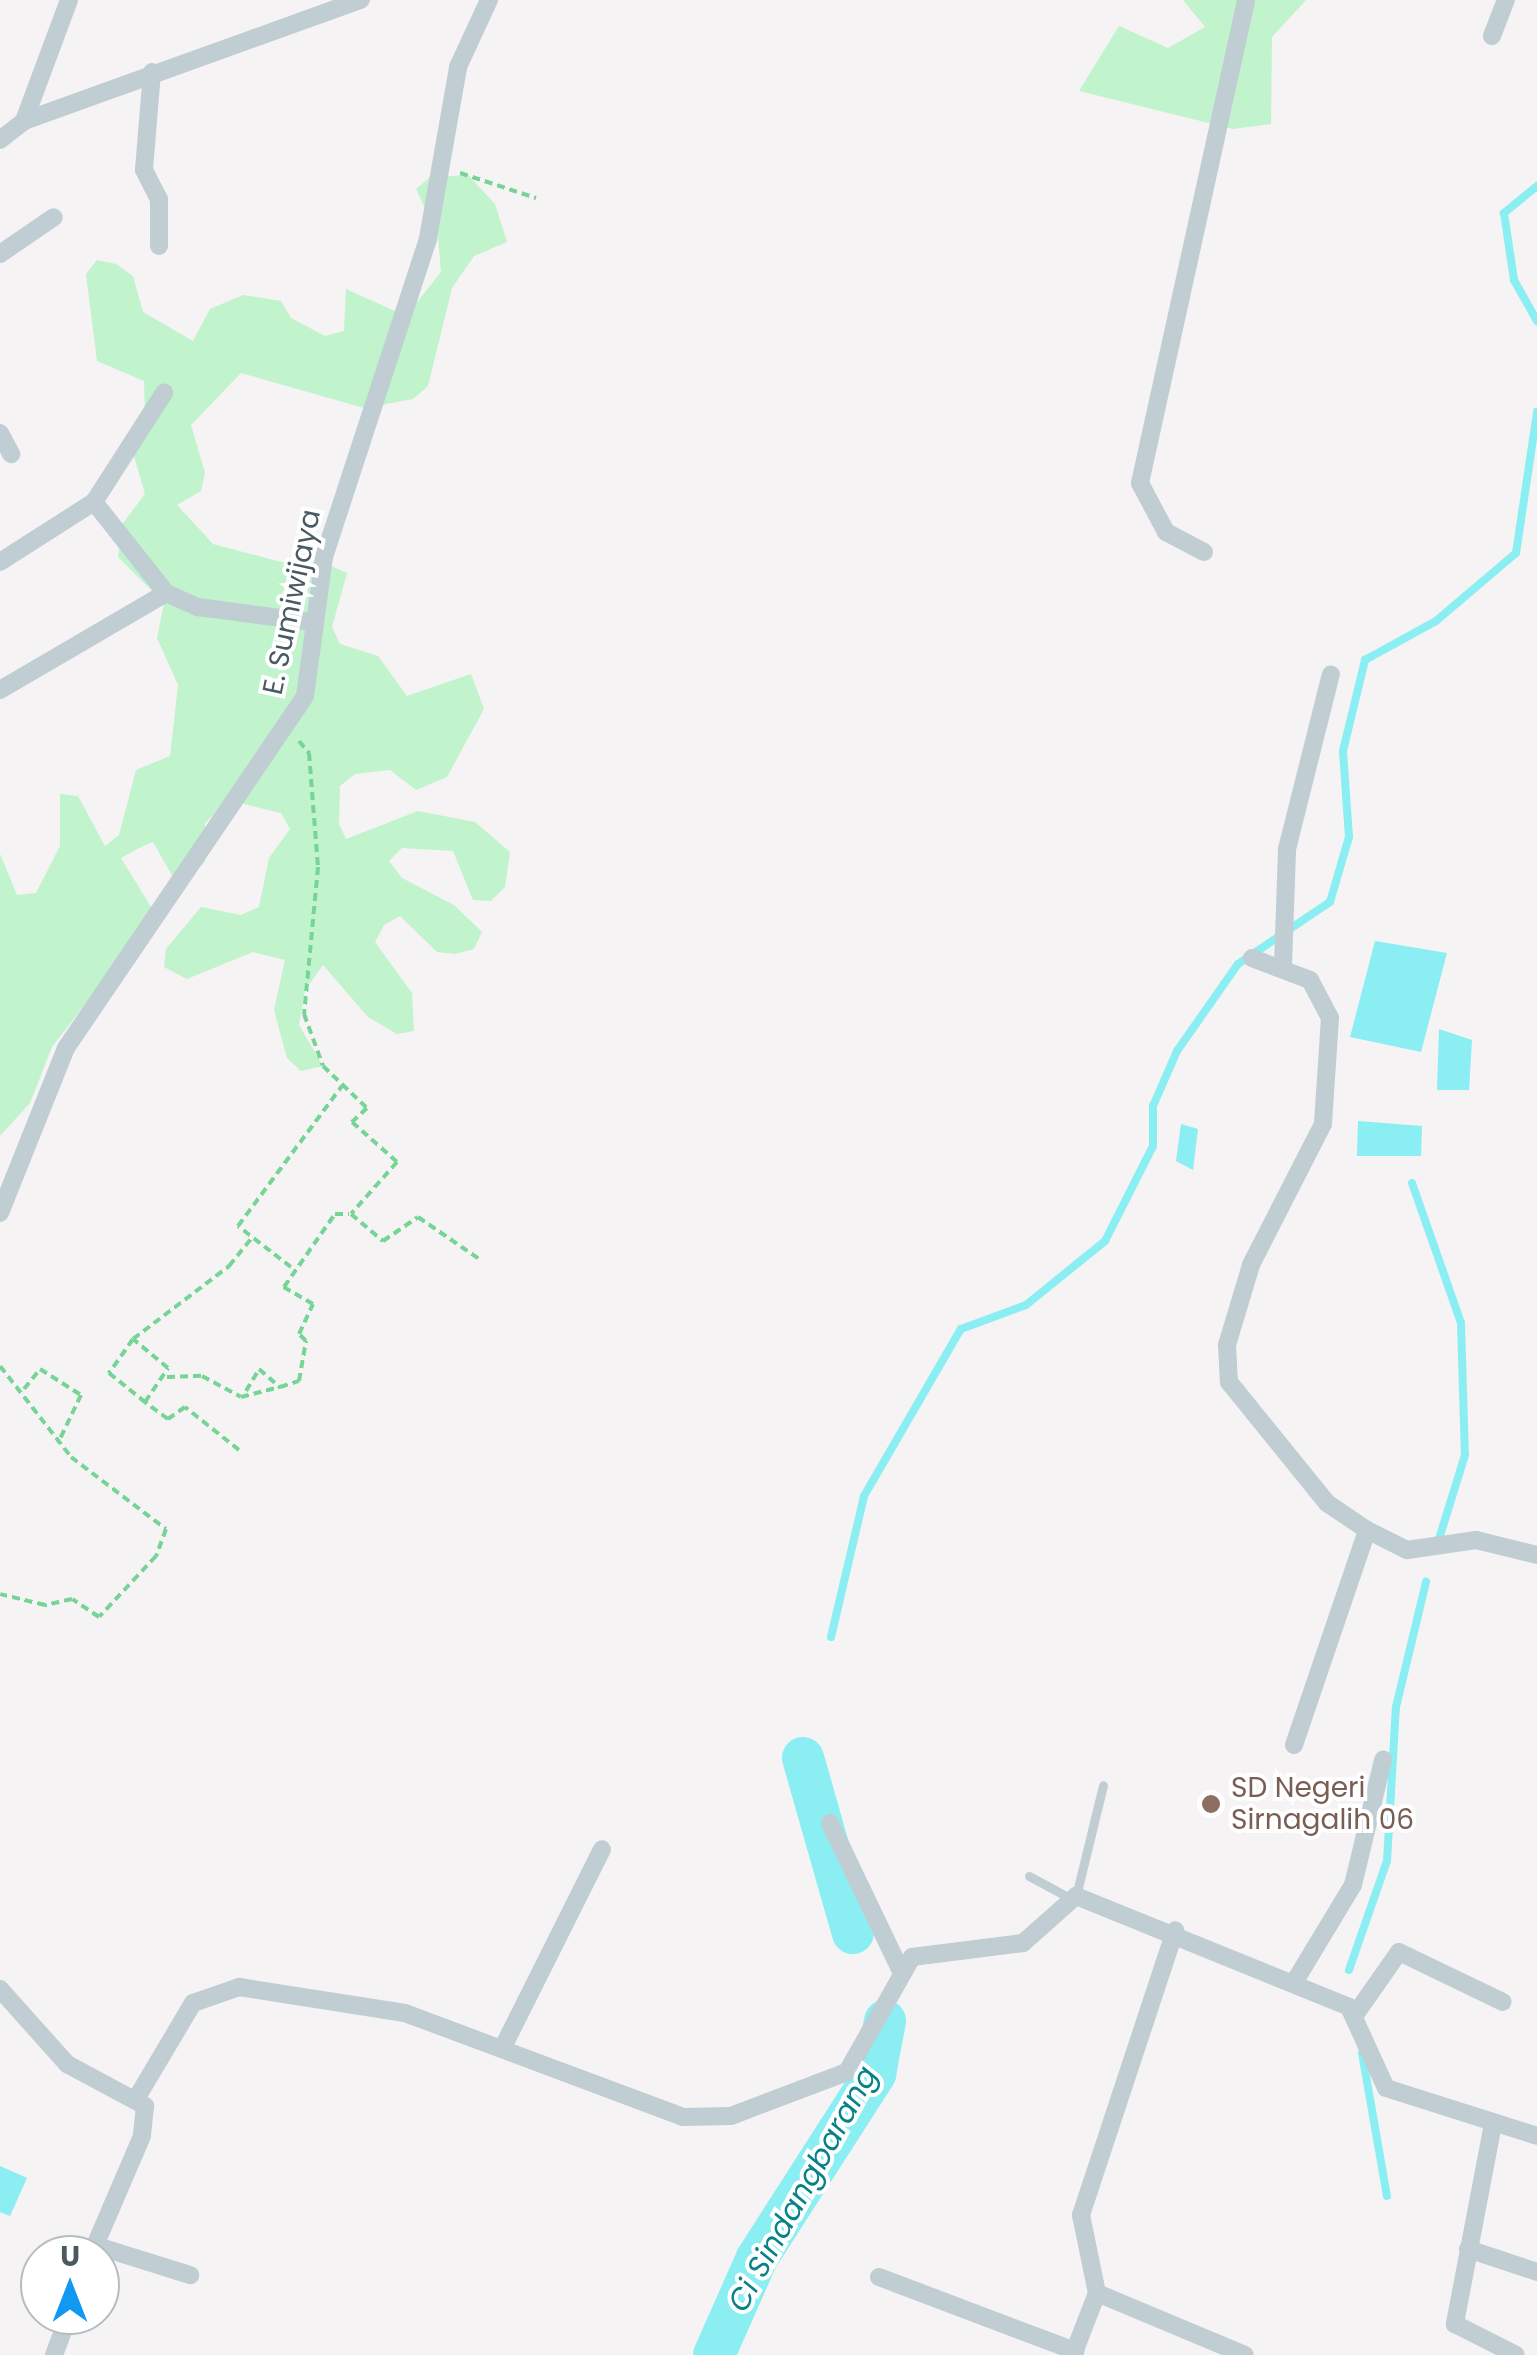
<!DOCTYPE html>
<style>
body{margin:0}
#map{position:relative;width:1537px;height:2355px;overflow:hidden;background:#f5f3f3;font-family:Poppins,sans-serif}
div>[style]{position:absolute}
.green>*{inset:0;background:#c1f3cc}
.water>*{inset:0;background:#8beef3}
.stream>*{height:8px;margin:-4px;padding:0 4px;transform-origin:4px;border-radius:4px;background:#8beef3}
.river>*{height:42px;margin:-21px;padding:0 21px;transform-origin:21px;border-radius:21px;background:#8beef3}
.path>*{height:4px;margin-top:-2px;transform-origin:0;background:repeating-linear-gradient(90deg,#76d496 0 8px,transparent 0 13px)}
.service>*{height:9px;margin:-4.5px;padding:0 4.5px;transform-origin:4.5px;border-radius:4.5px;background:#c0cdd3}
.minor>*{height:18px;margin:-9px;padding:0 9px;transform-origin:9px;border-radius:9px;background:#c0cdd3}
.dots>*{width:28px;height:28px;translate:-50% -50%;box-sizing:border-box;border:5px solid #fff;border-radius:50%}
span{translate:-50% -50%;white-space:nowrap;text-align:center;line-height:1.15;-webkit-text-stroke:8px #fff;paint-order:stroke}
.street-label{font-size:28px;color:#495a62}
.education-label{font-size:28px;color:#785e54}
.left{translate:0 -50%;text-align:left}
.water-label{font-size:30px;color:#078288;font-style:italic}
.north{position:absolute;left:20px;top:2235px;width:100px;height:100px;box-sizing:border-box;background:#fff;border:2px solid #b6bdc0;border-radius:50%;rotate:0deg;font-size:28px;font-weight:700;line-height:40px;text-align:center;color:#495a62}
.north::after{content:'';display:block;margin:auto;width:35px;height:45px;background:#1098f2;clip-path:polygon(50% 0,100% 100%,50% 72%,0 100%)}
</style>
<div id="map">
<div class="green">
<div style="clip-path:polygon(1183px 0,1306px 0,1272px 37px,1271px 124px,1233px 129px,1079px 91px,1119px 26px,1168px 48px,1205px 27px)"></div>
<div style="clip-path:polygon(468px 175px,495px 204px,507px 242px,474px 256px,452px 288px,428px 386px,413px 399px,364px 408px,241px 373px,191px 425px,205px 473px,201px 491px,177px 505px,213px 544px,281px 562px,313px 558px,347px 573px,332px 627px,340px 644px,378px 656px,407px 696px,471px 674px,484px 709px,447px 777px,416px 790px,390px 770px,355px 774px,340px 786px,339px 824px,346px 839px,418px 811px,475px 822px,510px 852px,505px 887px,491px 901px,473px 900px,453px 851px,402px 848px,389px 861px,402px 878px,454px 905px,482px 932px,474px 949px,455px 954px,437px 952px,400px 916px,384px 925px,375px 942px,412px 993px,414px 1031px,397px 1034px,368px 1017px,323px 965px,305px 990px,299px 1025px,323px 1066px,301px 1071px,287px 1058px,274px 1010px,285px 960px,253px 952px,187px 979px,164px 967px,166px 949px,201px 907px,241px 915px,259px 907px,269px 858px,290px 829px,281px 813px,236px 802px,220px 809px,205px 823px,205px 862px,178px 886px,153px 842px,137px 849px,121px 858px,151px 907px,146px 925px,52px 1047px,30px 1103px,0 1136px,0 854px,17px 895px,36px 893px,60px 846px,60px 794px,78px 796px,105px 846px,119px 835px,136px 770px,170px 756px,178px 685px,157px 638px,164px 603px,118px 557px,123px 523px,145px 494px,131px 446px,145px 415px,144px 381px,97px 361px,86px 274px,97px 260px,116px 264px,133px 276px,143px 312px,193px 341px,210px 309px,243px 295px,281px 301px,291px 318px,325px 336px,344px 331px,346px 289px,406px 316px,441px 272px,438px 236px,416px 189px,430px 177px)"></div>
</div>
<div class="water">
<div style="clip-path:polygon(1375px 941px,1447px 953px,1421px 1052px,1350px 1037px)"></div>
<div style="clip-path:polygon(1439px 1029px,1472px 1040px,1469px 1090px,1437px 1090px)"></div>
<div style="clip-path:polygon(1358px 1121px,1422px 1126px,1421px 1156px,1357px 1156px)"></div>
<div style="clip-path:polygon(1181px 1124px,1198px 1129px,1193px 1170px,1176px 1161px)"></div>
<div style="clip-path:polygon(0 2166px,27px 2178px,10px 2216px,0 2212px)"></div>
</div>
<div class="stream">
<div style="left:1537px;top:186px;width:43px;rotate:140.7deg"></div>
<div style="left:1504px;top:213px;width:68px;rotate:81.5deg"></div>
<div style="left:1514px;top:280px;width:47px;rotate:60.7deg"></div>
<div style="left:1412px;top:1183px;width:148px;rotate:70.7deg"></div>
<div style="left:1461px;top:1323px;width:132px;rotate:88.3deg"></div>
<div style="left:1465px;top:1455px;width:91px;rotate:107.2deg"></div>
<div style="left:831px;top:1637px;width:145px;rotate:-76.8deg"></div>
<div style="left:864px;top:1496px;width:193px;rotate:-59.9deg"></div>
<div style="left:961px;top:1329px;width:69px;rotate:-20.3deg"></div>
<div style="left:1026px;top:1305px;width:102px;rotate:-39deg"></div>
<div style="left:1105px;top:1241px;width:106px;rotate:-63.2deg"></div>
<div style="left:1153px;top:1146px;width:40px;rotate:-90deg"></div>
<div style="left:1153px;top:1106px;width:60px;rotate:-66.4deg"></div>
<div style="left:1177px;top:1051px;width:106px;rotate:-55deg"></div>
<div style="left:1238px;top:964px;width:111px;rotate:-34deg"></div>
<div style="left:1330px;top:902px;width:68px;rotate:-73.7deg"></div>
<div style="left:1349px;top:837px;width:86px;rotate:-94deg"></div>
<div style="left:1343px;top:751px;width:94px;rotate:-76.4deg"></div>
<div style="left:1365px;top:660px;width:81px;rotate:-28.8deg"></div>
<div style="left:1436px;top:621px;width:105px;rotate:-40.4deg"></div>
<div style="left:1516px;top:553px;width:143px;rotate:-81.5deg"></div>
<div style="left:1349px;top:1970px;width:115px;rotate:-70.8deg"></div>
<div style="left:1387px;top:1861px;width:154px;rotate:-86.7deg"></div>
<div style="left:1396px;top:1707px;width:129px;rotate:-76.5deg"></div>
<div style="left:1362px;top:2053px;width:145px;rotate:80.1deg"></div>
</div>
<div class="river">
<div style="left:803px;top:1758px;width:182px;rotate:74.1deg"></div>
<div style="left:714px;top:2355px;width:106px;rotate:-66.1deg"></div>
<div style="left:757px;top:2258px;width:219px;rotate:-57.3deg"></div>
<div style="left:875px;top:2074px;width:54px;rotate:-79.3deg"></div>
</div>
<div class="path">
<div style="left:460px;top:173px;width:80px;rotate:18.2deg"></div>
<div style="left:299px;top:741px;width:16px;rotate:50deg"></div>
<div style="left:309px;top:753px;width:114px;rotate:85.5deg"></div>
<div style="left:318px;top:867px;width:148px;rotate:95.4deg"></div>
<div style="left:304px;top:1014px;width:55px;rotate:69.9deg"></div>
<div style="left:323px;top:1066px;width:61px;rotate:43.7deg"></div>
<div style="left:367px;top:1108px;width:21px;rotate:137deg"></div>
<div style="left:352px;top:1122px;width:60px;rotate:41.6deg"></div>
<div style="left:397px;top:1162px;width:69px;rotate:131.5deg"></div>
<div style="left:351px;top:1214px;width:42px;rotate:40.2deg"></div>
<div style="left:383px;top:1241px;width:42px;rotate:-34.4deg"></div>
<div style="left:418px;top:1217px;width:74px;rotate:34.5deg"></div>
<div style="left:291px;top:1267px;width:67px;rotate:-142.3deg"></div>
<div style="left:238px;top:1226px;width:174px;rotate:-53.4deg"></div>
<div style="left:133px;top:1339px;width:42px;rotate:125.2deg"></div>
<div style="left:109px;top:1373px;width:46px;rotate:38.9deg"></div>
<div style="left:0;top:1366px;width:115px;rotate:52deg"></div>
<div style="left:71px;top:1457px;width:119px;rotate:37.2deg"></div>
<div style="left:166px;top:1529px;width:29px;rotate:110deg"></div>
<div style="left:156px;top:1556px;width:83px;rotate:133.1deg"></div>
<div style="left:99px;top:1617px;width:32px;rotate:-146deg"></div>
<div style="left:72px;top:1599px;width:28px;rotate:167deg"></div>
<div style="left:45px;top:1605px;width:46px;rotate:-166.3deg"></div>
<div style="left:167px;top:1377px;width:35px;rotate:-2deg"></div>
<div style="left:202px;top:1376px;width:44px;rotate:28.3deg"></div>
<div style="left:241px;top:1397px;width:40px;rotate:-14.4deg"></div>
<div style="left:24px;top:1389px;width:26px;rotate:-51deg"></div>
<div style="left:40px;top:1369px;width:49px;rotate:32.4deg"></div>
<div style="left:81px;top:1395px;width:53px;rotate:115.6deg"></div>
<div style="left:246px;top:1391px;width:26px;rotate:-59deg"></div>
<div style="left:259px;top:1369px;width:28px;rotate:41deg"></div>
<div style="left:280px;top:1387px;width:20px;rotate:-18deg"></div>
<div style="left:299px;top:1381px;width:41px;rotate:-80.1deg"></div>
<div style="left:306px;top:1341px;width:10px;rotate:-135deg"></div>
<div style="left:299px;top:1334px;width:33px;rotate:-65deg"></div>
<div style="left:313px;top:1304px;width:34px;rotate:-150deg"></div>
<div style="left:284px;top:1287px;width:89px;rotate:-55.1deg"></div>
<div style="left:335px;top:1214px;width:14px"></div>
<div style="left:239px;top:1450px;width:69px;rotate:-141.5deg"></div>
<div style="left:185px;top:1407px;width:21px;rotate:145deg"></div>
<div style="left:168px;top:1419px;width:29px;rotate:-144deg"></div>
<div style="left:145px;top:1402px;width:41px;rotate:-55.9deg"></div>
<div style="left:168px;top:1368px;width:45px;rotate:-140.4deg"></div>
<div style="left:133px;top:1339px;width:121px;rotate:-37.2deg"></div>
<div style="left:229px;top:1266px;width:38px;rotate:-51deg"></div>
</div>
<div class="service">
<div style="left:1029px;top:1876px;width:44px;rotate:28.3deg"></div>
<div style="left:1076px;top:1896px;width:114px;rotate:-76.3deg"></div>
</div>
<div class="minor">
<div style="left:1492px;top:36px;width:39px;rotate:-69deg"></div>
<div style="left:152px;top:72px;width:98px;rotate:94.7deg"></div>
<div style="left:144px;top:170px;width:33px;rotate:63deg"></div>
<div style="left:159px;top:199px;width:47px;rotate:90deg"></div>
<div style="left:24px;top:121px;width:129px;rotate:-69.6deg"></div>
<div style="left:0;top:140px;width:31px;rotate:-38deg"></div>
<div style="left:24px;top:121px;width:358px;rotate:-19.8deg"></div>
<div style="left:0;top:254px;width:65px;rotate:-34.4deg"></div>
<div style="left:0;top:433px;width:24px;rotate:62deg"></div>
<div style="left:94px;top:502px;width:130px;rotate:-57.3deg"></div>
<div style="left:1204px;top:552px;width:43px;rotate:-152.2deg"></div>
<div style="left:1166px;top:532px;width:55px;rotate:-118deg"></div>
<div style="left:1140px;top:483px;width:494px;rotate:-77.6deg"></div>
<div style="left:0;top:562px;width:112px;rotate:-32.6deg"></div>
<div style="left:94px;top:502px;width:116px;rotate:51.6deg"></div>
<div style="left:0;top:690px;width:192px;rotate:-30.3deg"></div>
<div style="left:166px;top:593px;width:35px;rotate:24deg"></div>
<div style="left:198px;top:607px;width:113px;rotate:7.6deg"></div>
<div style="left:1252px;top:958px;width:62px;rotate:20.8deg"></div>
<div style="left:1310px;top:980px;width:43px;rotate:62.2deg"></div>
<div style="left:1330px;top:1018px;width:106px;rotate:93.8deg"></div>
<div style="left:1323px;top:1124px;width:158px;rotate:117.1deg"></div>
<div style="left:1251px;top:1265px;width:84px;rotate:106.7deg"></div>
<div style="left:1227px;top:1345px;width:37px;rotate:87deg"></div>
<div style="left:1229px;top:1382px;width:156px;rotate:51deg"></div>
<div style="left:1327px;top:1503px;width:48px;rotate:34deg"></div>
<div style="left:1367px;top:1530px;width:45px;rotate:26.6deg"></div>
<div style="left:1407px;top:1550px;width:70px;rotate:-8.2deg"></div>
<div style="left:1476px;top:1540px;width:63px;rotate:13.8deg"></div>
<div style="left:1283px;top:965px;width:116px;rotate:-88deg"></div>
<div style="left:1287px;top:849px;width:180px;rotate:-75.9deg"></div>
<div style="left:0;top:1213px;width:178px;rotate:-68.2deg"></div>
<div style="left:66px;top:1048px;width:425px;rotate:-55.8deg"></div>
<div style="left:305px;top:696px;width:140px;rotate:-82.2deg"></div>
<div style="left:324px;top:557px;width:336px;rotate:-71.9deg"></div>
<div style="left:428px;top:238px;width:174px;rotate:-80deg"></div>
<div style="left:458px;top:67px;width:74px;rotate:-65.2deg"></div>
<div style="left:1294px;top:1745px;width:227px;rotate:-71.2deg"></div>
<div style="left:830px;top:1823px;width:162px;rotate:64.4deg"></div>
<div style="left:1295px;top:1981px;width:112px;rotate:-58.9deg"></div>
<div style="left:1353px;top:1885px;width:129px;rotate:-76.5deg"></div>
<div style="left:0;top:1989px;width:101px;rotate:48.2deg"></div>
<div style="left:67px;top:2064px;width:89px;rotate:28.3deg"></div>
<div style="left:145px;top:2106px;width:30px;rotate:96deg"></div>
<div style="left:142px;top:2136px;width:129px;rotate:113.2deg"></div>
<div style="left:1357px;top:2012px;width:73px;rotate:-55deg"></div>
<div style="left:1399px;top:1952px;width:115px;rotate:25.7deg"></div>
<div style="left:503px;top:2047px;width:221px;rotate:-63.4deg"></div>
<div style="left:136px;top:2099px;width:112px;rotate:-59.3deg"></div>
<div style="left:193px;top:2003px;width:49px;rotate:-19.2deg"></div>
<div style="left:239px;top:1987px;width:168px;rotate:8.9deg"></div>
<div style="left:405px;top:2013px;width:297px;rotate:20.5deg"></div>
<div style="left:683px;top:2117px;width:48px;rotate:-1.2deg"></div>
<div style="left:731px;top:2116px;width:124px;rotate:-20.8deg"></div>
<div style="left:847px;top:2072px;width:132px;rotate:-60.5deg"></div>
<div style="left:912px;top:1957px;width:112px;rotate:-7.2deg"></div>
<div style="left:1023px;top:1943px;width:71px;rotate:-41.6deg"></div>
<div style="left:1076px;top:1896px;width:295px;rotate:22.1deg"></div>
<div style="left:1349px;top:2007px;width:89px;rotate:65.4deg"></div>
<div style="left:1386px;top:2088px;width:158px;rotate:17.6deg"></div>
<div style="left:1493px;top:2124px;width:204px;rotate:100.8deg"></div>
<div style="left:1455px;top:2324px;width:68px;rotate:26.9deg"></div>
<div style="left:94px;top:2245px;width:101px;rotate:17.4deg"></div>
<div style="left:1468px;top:2249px;width:73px;rotate:18.4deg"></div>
<div style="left:879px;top:2277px;width:210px;rotate:20.7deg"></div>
<div style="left:1097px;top:2293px;width:160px;rotate:22.7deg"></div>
<div style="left:54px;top:2355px;width:43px;rotate:-69.4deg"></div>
<div style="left:1073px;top:2355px;width:66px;rotate:-68.8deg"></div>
<div style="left:1097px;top:2293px;width:80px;rotate:-101.6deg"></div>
<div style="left:1081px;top:2215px;width:300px;rotate:-71.7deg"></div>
</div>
<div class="dots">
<div style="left:1211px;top:1804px;background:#8d6e63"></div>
</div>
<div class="street-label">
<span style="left:292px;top:602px;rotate:-78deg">E. Sumiwijaya</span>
</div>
<div class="education-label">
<span class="left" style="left:1231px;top:1804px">SD Negeri<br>Sirnagalih 06</span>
</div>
<div class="water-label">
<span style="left:803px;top:2189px;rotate:-61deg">Ci Sindangbarang</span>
</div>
<div class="north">U</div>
</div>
